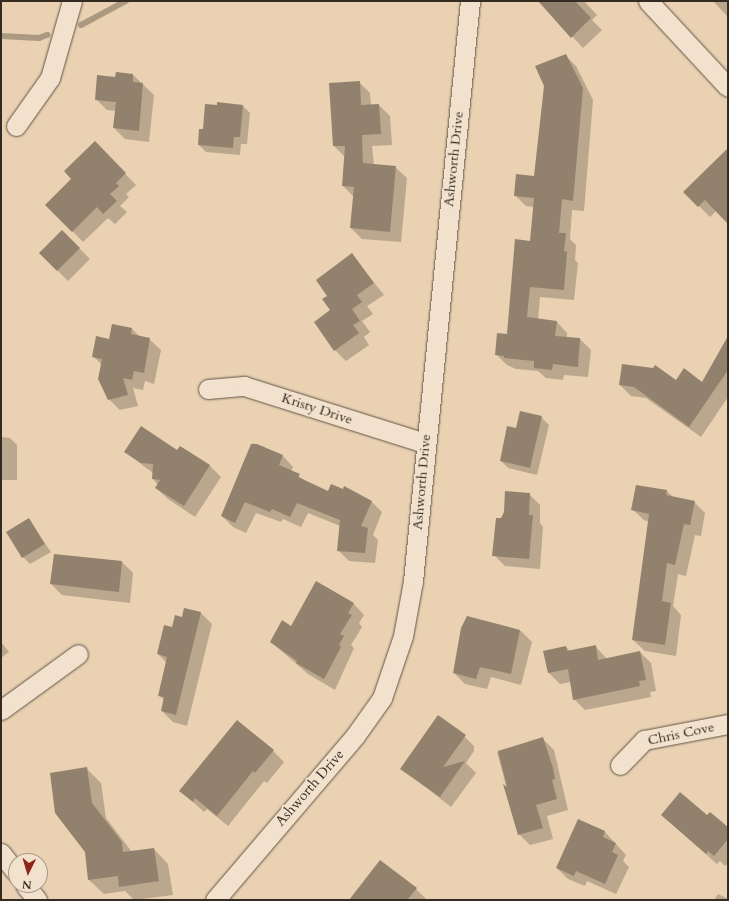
<!DOCTYPE html>
<style>
body{margin:0}
#map{position:relative;width:729px;height:901px;overflow:hidden;background:#e9d1b2;font-family:Cardo,serif}
div>[style]{position:absolute}
.shadow>*{inset:0;background:#0003}
.stream>*{height:6px;margin:-3px;padding:0 3px;transform-origin:3px;border-radius:3px;background:#ab9981}
.building>*{inset:0;background:#92816d}
.roads{filter:drop-shadow(0 0 1px #615446) drop-shadow(0 0 1px #615446)}
.minor>*{height:19px;margin:-9.5px;padding:0 9.5px;transform-origin:9.5px;border-radius:9.5px;background:#f1e1cd}
span{translate:-50% -50%;white-space:nowrap;text-align:center;line-height:1.15;-webkit-text-stroke:4px #f1e1cd;paint-order:stroke}
.street-label{font-size:14px;color:#342b22}
.frame{position:absolute;inset:0;border:2px solid #342b22;pointer-events:none}
.north{position:absolute;left:8px;top:853px;width:40px;height:40px;box-sizing:border-box;background:#f1e1cd;border:1px solid #a59889;border-radius:50%;rotate:185deg;font-size:11px;font-weight:700;line-height:16px;text-align:center;color:#342b22}
.north::after{content:'';display:block;margin:auto;width:14px;height:18px;background:#8f2418;clip-path:polygon(50% 0,100% 100%,50% 72%,0 100%)}
</style>
<div id="map">
<div class="shadow">
<div style="clip-path:polygon(539px 1px,584px 1px,597px 15px,592px 20px,602px 30px,583px 48px)"></div>
<div style="clip-path:polygon(713px 1px,728px 1px,728px 17px)"></div>
<div style="clip-path:polygon(566px 56px,576px 66px,593px 100px,584px 211px,572px 210px,570px 239px,576px 245px,575px 260px,578px 263px,574px 300px,540px 297px,538px 320px,557px 322px,567px 333px,567px 338px,580px 339px,591px 350px,588px 377px,564px 375px,563px 380px,546px 378px,538px 371px,516px 369px,507px 365px,496px 354px,508px 335px,531px 242px,534px 207px,526px 206px,515px 195px,535px 177px)"></div>
<div style="clip-path:polygon(116px 73px,133px 75px,154px 95px,149px 142px,125px 139px,114px 128px,116px 111px,107px 110px,96px 99px,116px 78px)"></div>
<div style="clip-path:polygon(359px 82px,370px 93px,371px 106px,379px 105px,390px 116px,392px 145px,372px 146px,374px 165px,395px 167px,407px 178px,401px 242px,362px 239px,351px 228px,354px 197px,343px 186px,345px 157px,334px 146px)"></div>
<div style="clip-path:polygon(243px 106px,250px 113px,247px 144px,241px 144px,240px 155px,206px 152px,199px 145px,204px 130px)"></div>
<div style="clip-path:polygon(95px 143px,136px 185px,126px 194px,129px 197px,120px 206px,127px 212px,115px 224px,108px 218px,83px 242px,47px 205px,73px 179px)"></div>
<div style="clip-path:polygon(728px 158px,728px 223px,716px 211px,710px 217px,685px 192px)"></div>
<div style="clip-path:polygon(73px 242px,90px 259px,68px 281px,40px 253px)"></div>
<div style="clip-path:polygon(352px 255px,384px 295px,367px 306px,373px 314px,362px 321px,370px 332px,364px 337px,369px 345px,346px 361px,335px 350px,329px 296px)"></div>
<div style="clip-path:polygon(132px 329px,140px 337px,149px 339px,161px 350px,154px 384px,145px 381px,143px 390px,133px 388px,138px 406px,120px 410px,109px 399px,102px 365px,93px 356px)"></div>
<div style="clip-path:polygon(728px 338px,728px 397px,701px 437px,646px 398px,631px 396px,620px 385px,676px 381px,703px 383px)"></div>
<div style="clip-path:polygon(541px 417px,549px 425px,537px 475px,508px 468px,501px 461px,517px 430px)"></div>
<div style="clip-path:polygon(1px 437px,10px 438px,17px 445px,17px 480px,1px 480px)"></div>
<div style="clip-path:polygon(253px 443px,283px 456px,293px 467px,291px 471px,307px 482px,329px 492px,343px 491px,371px 501px,382px 512px,373px 535px,378px 540px,375px 563px,349px 561px,338px 550px,340px 526px,308px 513px,301px 527px,283px 519px,281px 522px,256px 513px,246px 533px,233px 527px,222px 516px)"></div>
<div style="clip-path:polygon(181px 447px,210px 466px,221px 477px,195px 517px,168px 499px,156px 488px,158px 485px,153px 479px,153px 473px,125px 452px,178px 451px)"></div>
<div style="clip-path:polygon(667px 491px,673px 497px,694px 502px,705px 513px,701px 536px,695px 535px,686px 576px,678px 574px,673px 606px,681px 615px,676px 656px,645px 651px,633px 640px,649px 522px,644px 520px,632px 509px)"></div>
<div style="clip-path:polygon(529px 494px,540px 505px,540px 523px,543px 527px,540px 569px,505px 566px,494px 555px,502px 519px)"></div>
<div style="clip-path:polygon(31px 524px,51px 552px,30px 564px,23px 557px)"></div>
<div style="clip-path:polygon(122px 562px,133px 573px,130px 603px,62px 595px,51px 584px)"></div>
<div style="clip-path:polygon(353px 603px,364px 615px,359px 623px,362px 627px,351px 645px,354px 648px,335px 690px,308px 674px,271px 642px,292px 627px)"></div>
<div style="clip-path:polygon(201px 613px,212px 624px,187px 726px,173px 722px,162px 711px,164px 700px,159px 695px,167px 663px,158px 654px,173px 628px)"></div>
<div style="clip-path:polygon(467px 618px,521px 631px,532px 642px,521px 685px,491px 677px,487px 689px,465px 684px,454px 673px)"></div>
<div style="clip-path:polygon(1px 642px,9px 652px,1px 658px)"></div>
<div style="clip-path:polygon(595px 646px,607px 659px,640px 652px,651px 663px,656px 691px,650px 692px,651px 697px,585px 710px,574px 699px,571px 682px,560px 684px,549px 673px,545px 652px,566px 647px,570px 651px)"></div>
<div style="clip-path:polygon(462px 734px,474px 746px,474px 751px,466px 763px,476px 773px,451px 807px,401px 768px)"></div>
<div style="clip-path:polygon(543px 739px,554px 750px,568px 810px,547px 816px,553px 839px,530px 845px,519px 834px,497px 752px)"></div>
<div style="clip-path:polygon(273px 751px,284px 762px,267px 783px,264px 781px,228px 826px,207px 809px,204px 812px,180px 790px)"></div>
<div style="clip-path:polygon(87px 769px,101px 783px,106px 818px,132px 852px,154px 849px,168px 864px,173px 895px,134px 900px,125px 891px,104px 894px,89px 880px)"></div>
<div style="clip-path:polygon(662px 815px,728px 829px,728px 863px,725px 866px,720px 861px,717px 864px)"></div>
<div style="clip-path:polygon(579px 820px,605px 832px,626px 855px,623px 861px,629px 867px,616px 894px,587px 881px,585px 886px,568px 879px,557px 868px)"></div>
<div style="clip-path:polygon(416px 889px,427px 900px,350px 900px)"></div>
<div style="clip-path:polygon(718px 894px,728px 899px,728px 900px,714px 900px)"></div>
</div>
<div class="stream">
<div style="left:81px;top:25px;width:51px;rotate:-28.1deg"></div>
<div style="left:1px;top:36px;width:38px;rotate:3deg"></div>
<div style="left:39px;top:38px;width:9px;rotate:-21deg"></div>
</div>
<div class="building">
<div style="clip-path:polygon(538px 1px,575px 1px,591px 18px,571px 38px)"></div>
<div style="clip-path:polygon(566px 54px,583px 88px,573px 201px,562px 199px,559px 233px,566px 233px,564px 251px,567px 252px,564px 290px,530px 287px,527px 317px,557px 321px,555px 336px,580px 338px,578px 367px,553px 364px,552px 370px,534px 368px,534px 361px,504px 358px,504px 356px,495px 355px,497px 333px,507px 334px,515px 239px,530px 241px,534px 198px,514px 196px,516px 174px,534px 176px,544px 86px,535px 66px)"></div>
<div style="clip-path:polygon(116px 72px,133px 74px,133px 82px,143px 83px,139px 131px,113px 128px,116px 102px,95px 100px,97px 75px,115px 77px)"></div>
<div style="clip-path:polygon(360px 81px,361px 105px,379px 104px,381px 134px,362px 135px,363px 163px,396px 166px,390px 232px,350px 228px,354px 187px,342px 186px,345px 146px,333px 146px,329px 83px)"></div>
<div style="clip-path:polygon(217px 102px,243px 105px,240px 137px,234px 137px,233px 148px,198px 145px,199px 129px,203px 129px,205px 104px,217px 105px)"></div>
<div style="clip-path:polygon(95px 141px,126px 173px,116px 183px,119px 186px,110px 194px,117px 201px,103px 214px,97px 207px,72px 232px,45px 205px,71px 179px,64px 171px)"></div>
<div style="clip-path:polygon(728px 148px,728px 224px,705px 200px,698px 207px,683px 192px)"></div>
<div style="clip-path:polygon(62px 230px,80px 248px,57px 271px,39px 253px)"></div>
<div style="clip-path:polygon(352px 253px,374px 283px,357px 295px,362px 302px,352px 309px,360px 321px,353px 325px,359px 333px,334px 351px,314px 322px,330px 310px,322px 299px,327px 296px,316px 280px)"></div>
<div style="clip-path:polygon(112px 324px,132px 328px,131px 334px,150px 338px,144px 373px,134px 371px,132px 380px,123px 378px,128px 395px,108px 400px,98px 379px,102px 359px,92px 357px,96px 336px,109px 339px)"></div>
<div style="clip-path:polygon(728px 336px,728px 370px,689px 427px,634px 387px,619px 385px,622px 364px,653px 368px,655px 365px,676px 380px,684px 368px,702px 382px)"></div>
<div style="clip-path:polygon(520px 411px,542px 416px,530px 468px,500px 461px,507px 426px,516px 428px)"></div>
<div style="clip-path:polygon(141px 426px,177px 450px,180px 446px,210px 465px,184px 506px,155px 488px,160px 480px,152px 479px,153px 464px,141px 463px,124px 452px)"></div>
<div style="clip-path:polygon(251px 444px,257px 444px,283px 455px,279px 465px,300px 474px,298px 477px,328px 491px,331px 484px,343px 489px,344px 486px,372px 501px,361px 526px,368px 528px,365px 553px,337px 551px,340px 520px,297px 503px,290px 517px,272px 509px,270px 512px,245px 502px,235px 523px,221px 516px)"></div>
<div style="clip-path:polygon(636px 485px,667px 490px,666px 495px,695px 501px,690px 525px,684px 524px,675px 565px,667px 563px,662px 601px,671px 603px,665px 645px,632px 640px,649px 514px,631px 510px)"></div>
<div style="clip-path:polygon(505px 491px,530px 493px,529px 515px,533px 515px,529px 559px,492px 556px,496px 518px,501px 518px,504px 512px)"></div>
<div style="clip-path:polygon(29px 518px,45px 544px,22px 558px,6px 532px)"></div>
<div style="clip-path:polygon(54px 554px,122px 561px,119px 592px,50px 584px)"></div>
<div style="clip-path:polygon(316px 581px,354px 603px,348px 613px,352px 615px,340px 634px,344px 636px,339px 645px,341px 647px,324px 679px,296px 663px,297px 661px,270px 642px,282px 620px,291px 626px)"></div>
<div style="clip-path:polygon(184px 608px,201px 612px,176px 715px,161px 711px,164px 697px,158px 696px,167px 657px,157px 654px,164px 625px,172px 627px,175px 615px,182px 617px)"></div>
<div style="clip-path:polygon(467px 616px,520px 630px,511px 674px,480px 667px,476px 679px,453px 673px,461px 628px)"></div>
<div style="clip-path:polygon(596px 645px,598px 660px,640px 651px,646px 680px,639px 681px,640px 686px,573px 700px,568px 669px,548px 673px,543px 651px,566px 646px,567px 651px)"></div>
<div style="clip-path:polygon(438px 715px,466px 735px,443px 767px,465px 761px,440px 797px,400px 769px)"></div>
<div style="clip-path:polygon(237px 720px,274px 750px,255px 773px,253px 771px,217px 816px,195px 798px,193px 802px,179px 791px)"></div>
<div style="clip-path:polygon(543px 737px,553px 768px,555px 779px,552px 780px,557px 799px,536px 805px,543px 828px,518px 835px,503px 784px,507px 787px,498px 751px)"></div>
<div style="clip-path:polygon(87px 767px,92px 803px,122px 842px,123px 852px,154px 848px,159px 881px,119px 887px,118px 876px,88px 880px,85px 852px,55px 813px,50px 773px)"></div>
<div style="clip-path:polygon(680px 792px,707px 815px,710px 812px,728px 827px,728px 839px,714px 856px,708px 851px,706px 854px,661px 815px)"></div>
<div style="clip-path:polygon(578px 819px,605px 831px,603px 837px,616px 843px,612px 852px,618px 855px,605px 884px,576px 871px,574px 876px,556px 868px)"></div>
<div style="clip-path:polygon(380px 860px,417px 888px,407px 900px,349px 900px)"></div>
</div>
<div class="roads">
<div class="minor">
<div style="left:648px;top:1px;width:117px;rotate:47.1deg"></div>
<div style="left:16px;top:126px;width:59px;rotate:-54.7deg"></div>
<div style="left:50px;top:78px;width:80px;rotate:-74.1deg"></div>
<div style="left:208px;top:389px;width:36px;rotate:-5deg"></div>
<div style="left:244px;top:386px;width:190px;rotate:17.5deg"></div>
<div style="left:1px;top:710px;width:95px;rotate:-36deg"></div>
<div style="left:620px;top:765px;width:35px;rotate:-46deg"></div>
<div style="left:644px;top:740px;width:86px;rotate:-10.8deg"></div>
<div style="left:1px;top:853px;width:24px;rotate:52deg"></div>
<div style="left:25px;top:885px;width:19px;rotate:51deg"></div>
<div style="left:215px;top:900px;width:216px;rotate:-49.5deg"></div>
<div style="left:355px;top:736px;width:47px;rotate:-54.6deg"></div>
<div style="left:382px;top:698px;width:65px;rotate:-71.3deg"></div>
<div style="left:403px;top:636px;width:56px;rotate:-79.7deg"></div>
<div style="left:413px;top:581px;width:583px;rotate:-84.39deg"></div>
</div>
</div>
<div class="street-label">
<span style="left:454px;top:159px;rotate:-84deg">Ashworth Drive</span>
<span style="left:317px;top:409px;rotate:18deg">Kristy Drive</span>
<span style="left:422px;top:482px;rotate:-85deg">Ashworth Drive</span>
<span style="left:681px;top:734px;rotate:-12deg">Chris Cove</span>
<span style="left:310px;top:788px;rotate:-49deg">Ashworth Drive</span>
</div>
<div class="frame"></div>
<div class="north">N</div>
</div>
